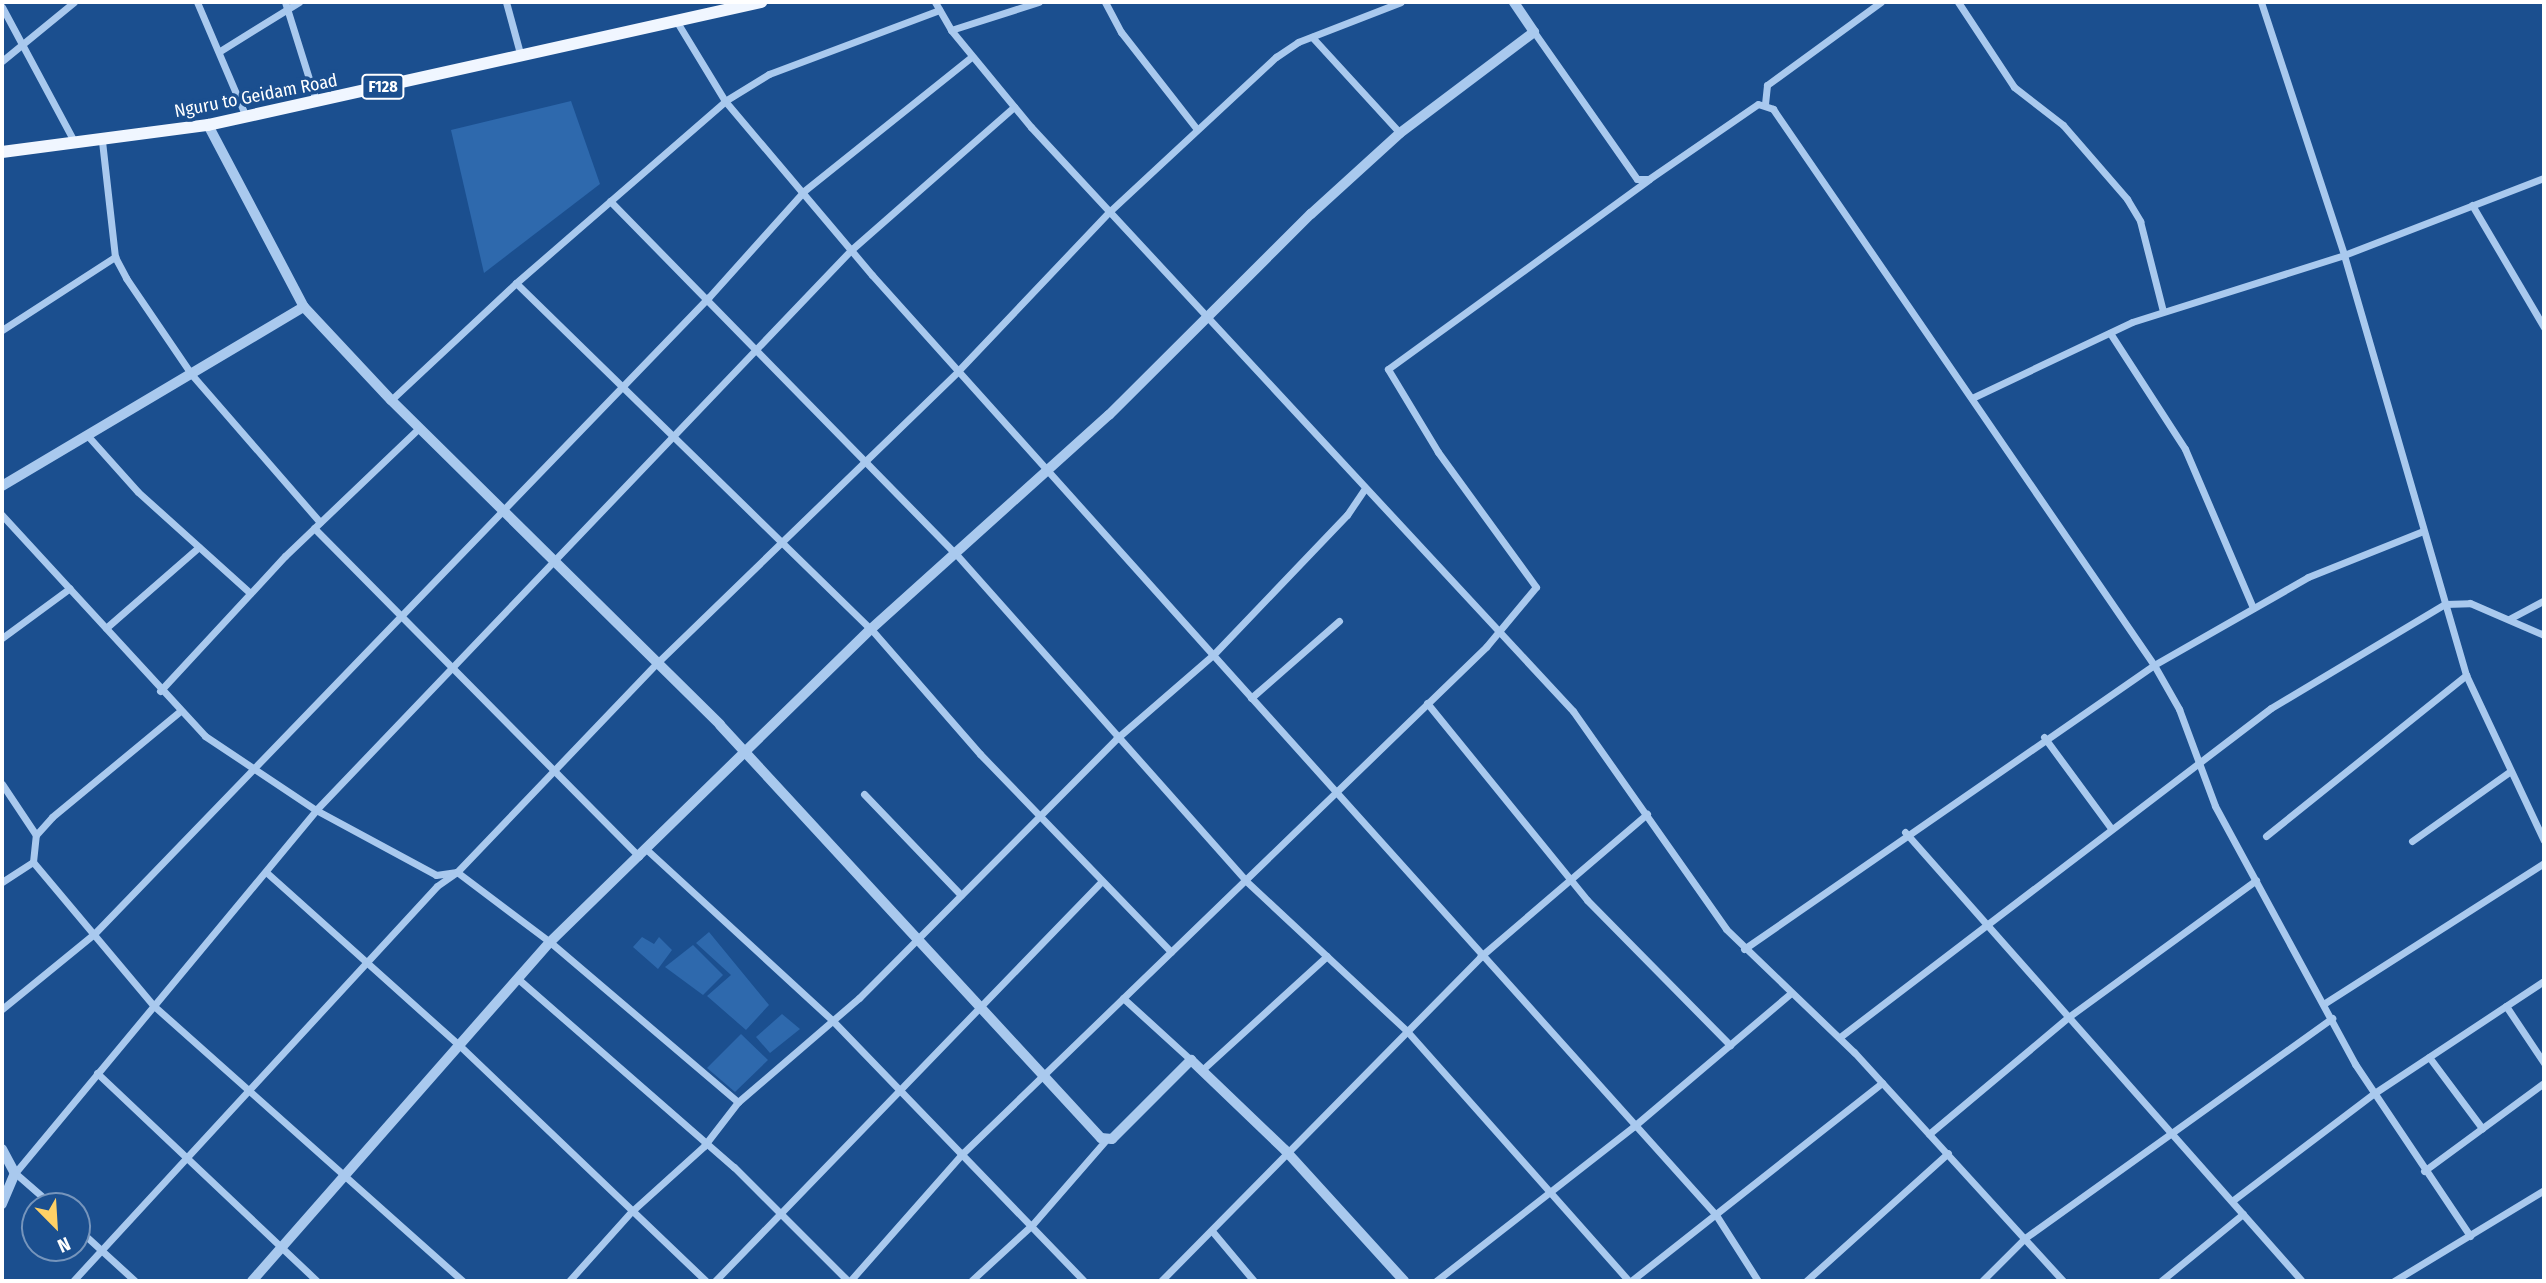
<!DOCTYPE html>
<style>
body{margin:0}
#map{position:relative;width:2546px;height:1283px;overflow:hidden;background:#1b4f8f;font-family:"Fira Sans Condensed",sans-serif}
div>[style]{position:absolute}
.green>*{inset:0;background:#2e69ad}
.minor>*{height:7px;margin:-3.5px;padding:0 3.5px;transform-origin:3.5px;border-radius:3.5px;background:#a9c9ee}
.tertiary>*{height:10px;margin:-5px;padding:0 5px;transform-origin:5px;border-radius:5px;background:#a9c9ee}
.primary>*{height:12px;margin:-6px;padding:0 6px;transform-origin:6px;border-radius:6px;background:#f0f6ff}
span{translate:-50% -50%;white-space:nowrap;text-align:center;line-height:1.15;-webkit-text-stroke:7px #1b4f8f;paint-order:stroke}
.shield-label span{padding:2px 5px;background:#1b4f8f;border:2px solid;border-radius:5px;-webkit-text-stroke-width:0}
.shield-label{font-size:16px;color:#fff;font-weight:700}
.street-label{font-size:18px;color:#fff}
.frame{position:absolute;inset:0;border:4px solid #fff;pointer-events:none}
.north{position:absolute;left:21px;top:1192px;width:70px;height:70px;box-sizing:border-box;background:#1b4f8f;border:2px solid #7695bc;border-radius:50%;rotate:156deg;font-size:19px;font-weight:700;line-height:28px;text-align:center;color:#fff}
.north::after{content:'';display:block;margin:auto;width:24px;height:32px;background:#ffd166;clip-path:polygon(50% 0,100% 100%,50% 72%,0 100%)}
</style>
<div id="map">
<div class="green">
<div style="clip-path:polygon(571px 101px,600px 184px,484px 273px,451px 130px)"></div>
<div style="clip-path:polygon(709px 932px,769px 1005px,746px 1030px,707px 996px,731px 975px,696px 943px)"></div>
<div style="clip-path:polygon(642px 937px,654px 944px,659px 937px,672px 950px,658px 969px,633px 947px)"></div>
<div style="clip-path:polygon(693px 945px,723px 975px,703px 995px,665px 967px)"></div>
<div style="clip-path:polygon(782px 1014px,800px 1029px,770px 1053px,756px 1037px)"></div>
<div style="clip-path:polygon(741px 1034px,768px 1060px,735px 1092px,707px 1068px)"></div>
</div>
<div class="minor">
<div style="left:197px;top:2px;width:125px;rotate:66.9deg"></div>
<div style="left:285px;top:2px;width:104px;rotate:72.6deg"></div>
<div style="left:506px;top:2px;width:57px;rotate:74.7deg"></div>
<div style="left:935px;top:2px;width:32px;rotate:60deg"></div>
<div style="left:951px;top:30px;width:126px;rotate:50.5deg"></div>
<div style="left:1031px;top:127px;width:797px;rotate:47.14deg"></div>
<div style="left:1573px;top:711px;width:266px;rotate:54.9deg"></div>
<div style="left:1726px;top:929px;width:178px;rotate:43.9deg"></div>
<div style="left:1854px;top:1052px;width:310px;rotate:47.6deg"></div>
<div style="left:1105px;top:2px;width:34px;rotate:62deg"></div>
<div style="left:1121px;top:32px;width:122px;rotate:52deg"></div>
<div style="left:1958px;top:2px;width:102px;rotate:56.6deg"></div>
<div style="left:2014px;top:87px;width:62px;rotate:37.8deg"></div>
<div style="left:2063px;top:125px;width:98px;rotate:49.1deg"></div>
<div style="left:2127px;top:199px;width:26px;rotate:59deg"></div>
<div style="left:2140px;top:221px;width:93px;rotate:75.7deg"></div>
<div style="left:2261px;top:2px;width:266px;rotate:71.8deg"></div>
<div style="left:2344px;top:255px;width:437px;rotate:73.8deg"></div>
<div style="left:2466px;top:675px;width:183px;rotate:64.8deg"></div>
<div style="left:2px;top:7px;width:154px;rotate:61.8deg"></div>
<div style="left:677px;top:22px;width:92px;rotate:58.7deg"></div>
<div style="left:725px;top:101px;width:228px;rotate:49.8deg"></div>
<div style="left:872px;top:275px;width:1263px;rotate:48.08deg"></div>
<div style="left:1716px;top:1215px;width:78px;rotate:57.5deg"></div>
<div style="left:951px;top:30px;width:92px;rotate:-17.7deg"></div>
<div style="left:1534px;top:32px;width:179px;rotate:55deg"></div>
<div style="left:1637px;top:179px;width:12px"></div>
<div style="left:1649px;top:179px;width:132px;rotate:-34.5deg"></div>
<div style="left:1758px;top:104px;width:16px;rotate:18deg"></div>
<div style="left:1773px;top:109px;width:674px;rotate:55.58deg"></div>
<div style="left:2154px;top:665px;width:51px;rotate:60.4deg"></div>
<div style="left:2179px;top:709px;width:103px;rotate:69.6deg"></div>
<div style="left:2215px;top:806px;width:294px;rotate:61.5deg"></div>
<div style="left:2355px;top:1064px;width:207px;rotate:56.2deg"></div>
<div style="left:1312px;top:37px;width:130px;rotate:47.5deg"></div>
<div style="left:220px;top:51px;width:93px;rotate:-31.8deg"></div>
<div style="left:2px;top:61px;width:93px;rotate:-39.3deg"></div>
<div style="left:1765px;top:104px;width:19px;rotate:-84deg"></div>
<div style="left:1767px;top:85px;width:141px;rotate:-36.1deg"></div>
<div style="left:102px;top:141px;width:117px;rotate:83.6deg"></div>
<div style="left:115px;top:257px;width:24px;rotate:62deg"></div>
<div style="left:126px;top:278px;width:117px;rotate:55.8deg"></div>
<div style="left:192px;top:375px;width:195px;rotate:49deg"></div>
<div style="left:610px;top:201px;width:494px;rotate:45.6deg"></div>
<div style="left:956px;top:554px;width:436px;rotate:48.4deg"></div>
<div style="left:1245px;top:880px;width:220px;rotate:43deg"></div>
<div style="left:1406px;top:1030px;width:336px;rotate:48.4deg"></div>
<div style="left:2472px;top:205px;width:142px;rotate:59.5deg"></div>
<div style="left:516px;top:283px;width:496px;rotate:44.3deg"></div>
<div style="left:871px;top:629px;width:166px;rotate:48.9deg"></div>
<div style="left:980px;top:754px;width:275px;rotate:46deg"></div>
<div style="left:2px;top:330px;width:135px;rotate:-32.9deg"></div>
<div style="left:2110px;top:333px;width:138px;rotate:57.1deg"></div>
<div style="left:2185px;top:449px;width:173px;rotate:66.8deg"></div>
<div style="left:1972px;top:398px;width:177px;rotate:-25.4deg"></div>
<div style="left:2132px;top:322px;width:222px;rotate:-17.5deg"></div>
<div style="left:2344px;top:255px;width:214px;rotate:-21.1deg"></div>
<div style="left:391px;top:400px;width:171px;rotate:-43.1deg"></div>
<div style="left:516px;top:283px;width:277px;rotate:-41deg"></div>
<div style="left:725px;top:101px;width:52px;rotate:-31.5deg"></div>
<div style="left:769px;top:74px;width:182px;rotate:-20.6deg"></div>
<div style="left:87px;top:435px;width:76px;rotate:48.2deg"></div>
<div style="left:138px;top:492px;width:151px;rotate:42deg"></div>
<div style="left:2px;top:515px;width:300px;rotate:47.4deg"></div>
<div style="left:205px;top:736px;width:133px;rotate:33.7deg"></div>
<div style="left:316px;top:810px;width:136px;rotate:28.4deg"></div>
<div style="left:436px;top:875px;width:21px;rotate:-8deg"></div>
<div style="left:457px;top:872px;width:116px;rotate:37deg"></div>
<div style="left:550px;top:942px;width:247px;rotate:40.4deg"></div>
<div style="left:314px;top:528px;width:462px;rotate:45.3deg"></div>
<div style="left:2509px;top:619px;width:40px;rotate:-28deg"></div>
<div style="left:106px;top:628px;width:123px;rotate:-41.1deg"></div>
<div style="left:2px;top:638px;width:84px;rotate:-36.3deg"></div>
<div style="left:160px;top:691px;width:184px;rotate:-47.2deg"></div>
<div style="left:285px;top:556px;width:185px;rotate:-43.7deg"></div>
<div style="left:1251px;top:698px;width:117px;rotate:-41.2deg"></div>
<div style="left:1427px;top:703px;width:254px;rotate:50.9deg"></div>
<div style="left:1587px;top:900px;width:204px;rotate:45.4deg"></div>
<div style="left:2044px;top:737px;width:112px;rotate:53.7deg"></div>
<div style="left:2px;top:784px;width:61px;rotate:56.3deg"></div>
<div style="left:864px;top:794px;width:140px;rotate:46.2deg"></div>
<div style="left:1905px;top:832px;width:599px;rotate:48.52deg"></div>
<div style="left:2266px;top:836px;width:257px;rotate:-38.8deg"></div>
<div style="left:2412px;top:841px;width:119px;rotate:-35.4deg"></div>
<div style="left:646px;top:849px;width:253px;rotate:42.6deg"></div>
<div style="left:832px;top:1020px;width:363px;rotate:46deg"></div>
<div style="left:33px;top:862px;width:188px;rotate:50deg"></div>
<div style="left:154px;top:1006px;width:414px;rotate:41.7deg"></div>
<div style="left:266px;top:872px;width:259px;rotate:41.9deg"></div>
<div style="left:459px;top:1045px;width:342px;rotate:43.7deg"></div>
<div style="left:2px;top:882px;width:37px;rotate:-33deg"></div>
<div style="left:33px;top:862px;width:27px;rotate:-84deg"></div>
<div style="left:36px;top:835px;width:24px;rotate:-48deg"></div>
<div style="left:52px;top:817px;width:166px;rotate:-39.6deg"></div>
<div style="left:1744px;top:949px;width:499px;rotate:-34.7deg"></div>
<div style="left:2154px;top:665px;width:177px;rotate:-29.7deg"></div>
<div style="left:2308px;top:577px;width:124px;rotate:-21.8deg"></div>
<div style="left:517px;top:978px;width:288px;rotate:41.1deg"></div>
<div style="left:734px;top:1167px;width:161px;rotate:45deg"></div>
<div style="left:1123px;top:998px;width:92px;rotate:42.4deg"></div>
<div style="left:2325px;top:1003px;width:260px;rotate:-32.6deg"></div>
<div style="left:2506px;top:1006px;width:69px;rotate:56.3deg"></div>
<div style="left:2px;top:1009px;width:119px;rotate:-39.2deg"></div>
<div style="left:94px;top:934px;width:885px;rotate:-46.01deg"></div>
<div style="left:709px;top:297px;width:142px;rotate:-48.1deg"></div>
<div style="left:804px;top:191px;width:214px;rotate:-38.7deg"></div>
<div style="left:1840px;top:1037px;width:542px;rotate:-37.36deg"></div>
<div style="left:2271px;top:708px;width:203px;rotate:-30.9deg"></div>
<div style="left:2445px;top:604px;width:25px;rotate:-2deg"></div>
<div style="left:2470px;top:603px;width:81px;rotate:23.4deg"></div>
<div style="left:2429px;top:1057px;width:89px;rotate:53.3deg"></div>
<div style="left:1202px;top:1070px;width:169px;rotate:-42.4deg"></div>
<div style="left:97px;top:1073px;width:303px;rotate:43.4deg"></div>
<div style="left:1929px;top:1134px;width:180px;rotate:-40deg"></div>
<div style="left:2067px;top:1018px;width:234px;rotate:-36.1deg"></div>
<div style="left:2424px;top:1171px;width:149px;rotate:-36.3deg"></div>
<div style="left:2232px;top:1201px;width:177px;rotate:-37.2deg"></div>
<div style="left:2373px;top:1094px;width:205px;rotate:-33.5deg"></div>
<div style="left:53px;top:1206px;width:50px;rotate:-139deg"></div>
<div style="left:15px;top:1173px;width:472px;rotate:-50.3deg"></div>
<div style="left:316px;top:810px;width:774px;rotate:-46.31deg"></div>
<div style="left:851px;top:250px;width:217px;rotate:-41.3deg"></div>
<div style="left:77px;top:1228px;width:79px;rotate:42.4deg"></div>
<div style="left:1212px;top:1231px;width:65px;rotate:50deg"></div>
<div style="left:73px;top:1281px;width:537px;rotate:-47.34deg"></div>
<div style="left:437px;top:886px;width:24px;rotate:-35deg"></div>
<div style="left:457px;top:872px;width:289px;rotate:-46.3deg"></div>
<div style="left:657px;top:663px;width:419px;rotate:-44.1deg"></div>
<div style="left:958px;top:371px;width:219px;rotate:-46.5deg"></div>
<div style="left:1109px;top:212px;width:228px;rotate:-42.9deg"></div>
<div style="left:1276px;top:57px;width:27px;rotate:-34deg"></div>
<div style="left:1298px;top:42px;width:110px;rotate:-21.2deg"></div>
<div style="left:569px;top:1281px;width:93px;rotate:-48.1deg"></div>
<div style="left:631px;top:1212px;width:98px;rotate:-42.1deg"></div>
<div style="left:704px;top:1146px;width:56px;rotate:-52.3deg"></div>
<div style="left:738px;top:1102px;width:160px;rotate:-40.7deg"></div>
<div style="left:859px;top:998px;width:365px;rotate:-45.2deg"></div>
<div style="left:1116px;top:739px;width:128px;rotate:-40.9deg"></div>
<div style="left:1213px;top:655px;width:194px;rotate:-46.3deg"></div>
<div style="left:1347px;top:515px;width:32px;rotate:-56deg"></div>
<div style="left:715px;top:1281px;width:555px;rotate:-45.95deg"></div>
<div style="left:850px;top:1281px;width:171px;rotate:-48.6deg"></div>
<div style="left:963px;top:1153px;width:728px;rotate:-44.05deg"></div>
<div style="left:1486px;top:647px;width:78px;rotate:-50.2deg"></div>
<div style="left:1536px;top:587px;width:167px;rotate:-126deg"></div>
<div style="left:1438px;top:452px;width:97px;rotate:-121.1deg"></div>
<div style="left:1388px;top:369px;width:321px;rotate:-36deg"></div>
<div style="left:971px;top:1281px;width:83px;rotate:-42.6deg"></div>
<div style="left:1032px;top:1225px;width:111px;rotate:-49deg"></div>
<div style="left:1161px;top:1281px;width:455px;rotate:-45.4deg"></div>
<div style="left:1480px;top:957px;width:220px;rotate:-40.6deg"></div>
<div style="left:1436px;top:1281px;width:250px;rotate:-38deg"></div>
<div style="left:1633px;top:1127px;width:207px;rotate:-40.3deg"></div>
<div style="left:1631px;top:1281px;width:320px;rotate:-38.3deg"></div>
<div style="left:1806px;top:1281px;width:191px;rotate:-42deg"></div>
<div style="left:1982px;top:1281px;width:61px;rotate:-45deg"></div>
<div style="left:2025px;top:1238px;width:378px;rotate:-35.6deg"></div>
<div style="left:2161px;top:1281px;width:106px;rotate:-39.3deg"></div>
<div style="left:2394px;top:1281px;width:175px;rotate:-31.2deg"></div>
</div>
<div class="tertiary">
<div style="left:208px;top:125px;width:206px;rotate:62.2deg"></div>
<div style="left:304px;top:307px;width:127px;rotate:46.9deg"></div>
<div style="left:391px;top:400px;width:462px;rotate:44.6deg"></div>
<div style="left:720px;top:725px;width:562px;rotate:47.31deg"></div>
<div style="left:1101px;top:1138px;width:11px;rotate:5deg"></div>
<div style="left:1112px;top:1139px;width:112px;rotate:-45deg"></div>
<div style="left:1191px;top:1060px;width:130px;rotate:43.8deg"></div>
<div style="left:1285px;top:1150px;width:177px;rotate:47.7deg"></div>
<div style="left:2px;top:486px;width:351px;rotate:-30.7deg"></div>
<div style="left:2px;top:1149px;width:27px;rotate:62deg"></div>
<div style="left:15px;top:1173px;width:34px;rotate:113deg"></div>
<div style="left:252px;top:1281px;width:451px;rotate:-48.7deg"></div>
<div style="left:550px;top:942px;width:448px;rotate:-44.3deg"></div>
<div style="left:871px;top:629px;width:320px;rotate:-42deg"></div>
<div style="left:1109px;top:415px;width:285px;rotate:-44.9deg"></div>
<div style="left:1311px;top:214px;width:120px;rotate:-42.3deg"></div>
<div style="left:1400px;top:133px;width:168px;rotate:-37deg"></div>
<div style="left:1534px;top:32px;width:36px;rotate:-124deg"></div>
</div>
<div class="primary">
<div style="left:2px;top:152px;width:208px;rotate:-7.5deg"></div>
<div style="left:208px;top:125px;width:567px;rotate:-12.54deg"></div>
</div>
<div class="shield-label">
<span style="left:383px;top:87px">F128</span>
</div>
<div class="street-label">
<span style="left:256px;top:96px;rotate:-11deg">Nguru to Geidam Road</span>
</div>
<div class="frame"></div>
<div class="north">N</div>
</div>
